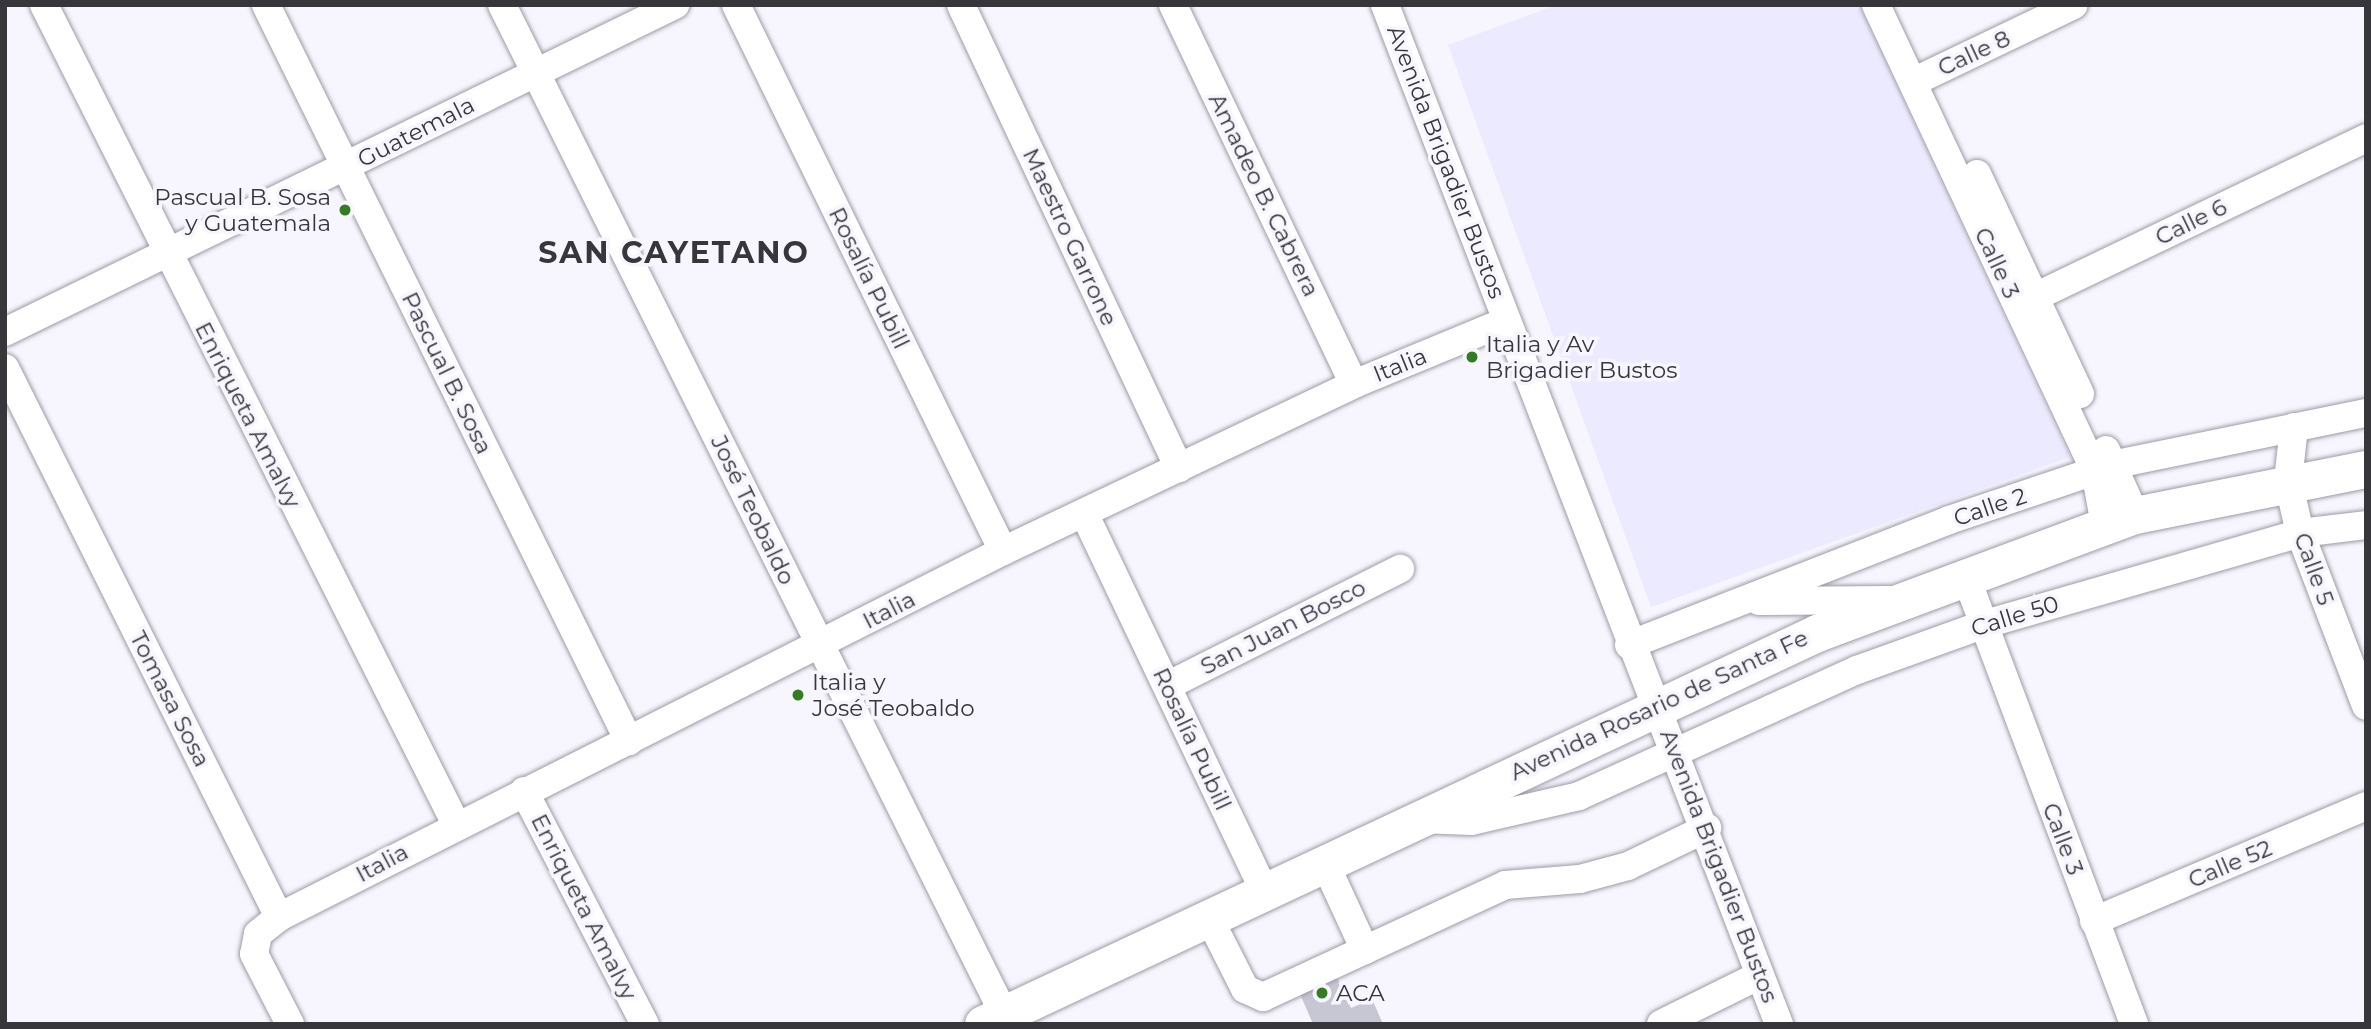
<!DOCTYPE html>
<meta charset="utf-8">
<style>
body{margin:0}
#map{position:relative;width:2371px;height:1029px;overflow:hidden;background:#f7f6fe;font-family:Montserrat,sans-serif}
div>[style]{position:absolute}
.built>*{inset:0;background:#eceafe}
.building>*{inset:0;background:#c7c6d3}
.roads{filter:drop-shadow(0 0 2px #9c9ba7) drop-shadow(0 0 2px #9c9ba7)}
.minor>*{height:28px;margin:-14px;padding:0 14px;transform-origin:14px;border-radius:14px;background:#fff}
.major>*{height:37px;margin:-18.5px;padding:0 18.5px;transform-origin:18.5px;border-radius:18.5px;background:#fff}
.dots>*{width:19px;height:19px;translate:-50% -50%;box-sizing:border-box;border:4px solid #f7f6fe;border-radius:50%}
span{translate:-50% -50%;white-space:nowrap;text-align:center;line-height:1.15;-webkit-text-stroke:7px #f7f6fe;paint-order:stroke}
.street-label{font-size:23px;color:#36363b}
.poi-label{font-size:23px;color:#36363b}
.right{translate:-100% -50%;text-align:right}
.left{translate:0 -50%;text-align:left}
.district-label{font-size:30px;color:#36363b;font-weight:700;letter-spacing:2px}
.frame{position:absolute;inset:0;border:7px solid #36363b;pointer-events:none}
</style>
<div id="map">
<div class="built">
<div style="clip-path:polygon(1556px 5px,1859px 5px,2070px 457px,1651px 607px,1448px 45px)"></div>
</div>
<div class="building">
<div style="clip-path:polygon(1334px 970px,1351px 1008px,1372px 999px,1383px 1024px,1313px 1024px,1297px 987px)"></div>
</div>
<div class="roads">
<div class="minor">
<div style="left:44px;top:5px;width:917px;rotate:63.3deg"></div>
<div style="left:266px;top:5px;width:821px;rotate:63.75deg"></div>
<div style="left:502px;top:5px;width:1127px;rotate:63.55deg"></div>
<div style="left:736px;top:5px;width:608px;rotate:63.94deg"></div>
<div style="left:961px;top:5px;width:512px;rotate:64.79deg"></div>
<div style="left:1173px;top:5px;width:420px;rotate:64.5deg"></div>
<div style="left:1385px;top:5px;width:1093px;rotate:68.86deg"></div>
<div style="left:1876px;top:5px;width:515px;rotate:64.83deg"></div>
<div style="left:2095px;top:471px;width:55px;rotate:79.5deg"></div>
<div style="left:1913px;top:82px;width:178px;rotate:-25.6deg"></div>
<div style="left:1977px;top:174px;width:243px;rotate:64.9deg"></div>
<div style="left:2018px;top:305px;width:386px;rotate:-25.6deg"></div>
<div style="left:5px;top:332px;width:746px;rotate:-26.02deg"></div>
<div style="left:5px;top:368px;width:614px;rotate:63.48deg"></div>
<div style="left:279px;top:917px;width:27px;rotate:141deg"></div>
<div style="left:258px;top:934px;width:20px;rotate:101deg"></div>
<div style="left:254px;top:954px;width:79px;rotate:62.8deg"></div>
<div style="left:2294px;top:427px;width:54px;rotate:96.3deg"></div>
<div style="left:2288px;top:481px;width:53px;rotate:77deg"></div>
<div style="left:2300px;top:533px;width:185px;rotate:69.1deg"></div>
<div style="left:2106px;top:450px;width:71px;rotate:66deg"></div>
<div style="left:1084px;top:513px;width:416px;rotate:64.5deg"></div>
<div style="left:1965px;top:574px;width:481px;rotate:69.4deg"></div>
<div style="left:1759px;top:601px;width:131px;rotate:-0.4deg"></div>
<div style="left:1629px;top:645px;width:344px;rotate:-21.3deg"></div>
<div style="left:1949px;top:520px;width:172px;rotate:-18.6deg"></div>
<div style="left:2112px;top:465px;width:259px;rotate:-11.6deg"></div>
<div style="left:1167px;top:686px;width:261px;rotate:-26.7deg"></div>
<div style="left:524px;top:791px;width:263px;rotate:62.6deg"></div>
<div style="left:1420px;top:819px;width:51px;rotate:2.2deg"></div>
<div style="left:1471px;top:821px;width:111px;rotate:-13deg"></div>
<div style="left:1579px;top:796px;width:305px;rotate:-24.4deg"></div>
<div style="left:1857px;top:670px;width:133px;rotate:-19.8deg"></div>
<div style="left:1982px;top:625px;width:331px;rotate:-16.1deg"></div>
<div style="left:2300px;top:533px;width:66px;rotate:-6.9deg"></div>
<div style="left:1324px;top:861px;width:98px;rotate:65.3deg"></div>
<div style="left:1208px;top:916px;width:82px;rotate:63.1deg"></div>
<div style="left:1245px;top:989px;width:20px;rotate:24deg"></div>
<div style="left:1263px;top:997px;width:267px;rotate:-24.8deg"></div>
<div style="left:1505px;top:885px;width:75px;rotate:-4.6deg"></div>
<div style="left:1580px;top:879px;width:50px;rotate:-15.2deg"></div>
<div style="left:1628px;top:866px;width:88px;rotate:-25.7deg"></div>
<div style="left:279px;top:917px;width:811px;rotate:-26.82deg"></div>
<div style="left:1003px;top:551px;width:389px;rotate:-25.4deg"></div>
<div style="left:1354px;top:384px;width:165px;rotate:-22.4deg"></div>
<div style="left:2094px;top:921px;width:295px;rotate:-22.9deg"></div>
<div style="left:1661px;top:1024px;width:110px;rotate:-26.3deg"></div>
</div>
<div class="major">
<div style="left:983px;top:1024px;width:921px;rotate:-25.12deg"></div>
<div style="left:1817px;top:633px;width:339px;rotate:-20.4deg"></div>
<div style="left:2135px;top:515px;width:236px;rotate:-11.3deg"></div>
</div>
</div>
<div class="dots">
<div style="left:345px;top:210px;background:#347c21"></div>
<div style="left:1472px;top:357px;background:#347c21"></div>
<div style="left:798px;top:695px;background:#347c21"></div>
<div style="left:1322px;top:993px;background:#347c21"></div>
</div>
<div class="street-label">
<span style="left:1974px;top:53px;rotate:-25deg">Calle 8</span>
<span style="left:416px;top:132px;rotate:-27deg">Guatemala</span>
<span style="left:1446px;top:162px;rotate:69deg">Avenida Brigadier Bustos</span>
<span style="left:1264px;top:195px;rotate:64deg">Amadeo B. Cabrera</span>
<span style="left:2191px;top:222px;rotate:-26deg">Calle 6</span>
<span style="left:1070px;top:237px;rotate:65deg">Maestro Garrone</span>
<span style="left:1997px;top:263px;rotate:65deg">Calle 3</span>
<span style="left:869px;top:278px;rotate:64deg">Rosalía Pubill</span>
<span style="left:1400px;top:365px;rotate:-22deg">Italia</span>
<span style="left:447px;top:373px;rotate:64deg">Pascual B. Sosa</span>
<span style="left:248px;top:415px;rotate:63deg">Enriqueta Amalvy</span>
<span style="left:1990px;top:507px;rotate:-19deg">Calle 2</span>
<span style="left:753px;top:510px;rotate:64deg">José Teobaldo</span>
<span style="left:2314px;top:569px;rotate:70deg">Calle 5</span>
<span style="left:889px;top:610px;rotate:-27deg">Italia</span>
<span style="left:2015px;top:616px;rotate:-17deg">Calle 50</span>
<span style="left:1283px;top:627px;rotate:-27deg">San Juan Bosco</span>
<span style="left:170px;top:699px;rotate:63deg">Tomasa Sosa</span>
<span style="left:1659px;top:705px;rotate:-25deg">Avenida Rosario de Santa Fe</span>
<span style="left:1192px;top:739px;rotate:65deg">Rosalía Pubill</span>
<span style="left:2063px;top:839px;rotate:69deg">Calle 3</span>
<span style="left:382px;top:863px;rotate:-28deg">Italia</span>
<span style="left:2230px;top:864px;rotate:-23deg">Calle 52</span>
<span style="left:1719px;top:866px;rotate:69deg">Avenida Brigadier Bustos</span>
<span style="left:584px;top:907px;rotate:63deg">Enriqueta Amalvy</span>
</div>
<div class="poi-label">
<span class="right" style="left:331px;top:210px">Pascual B. Sosa<br>y Guatemala</span>
<span class="left" style="left:1486px;top:357px">Italia y Av<br>Brigadier Bustos</span>
<span class="left" style="left:812px;top:695px">Italia y<br>José Teobaldo</span>
<span class="left" style="left:1336px;top:993px">ACA</span>
</div>
<div class="district-label">
<span style="left:674px;top:253px">SAN CAYETANO</span>
</div>
<div class="frame"></div>
</div>
